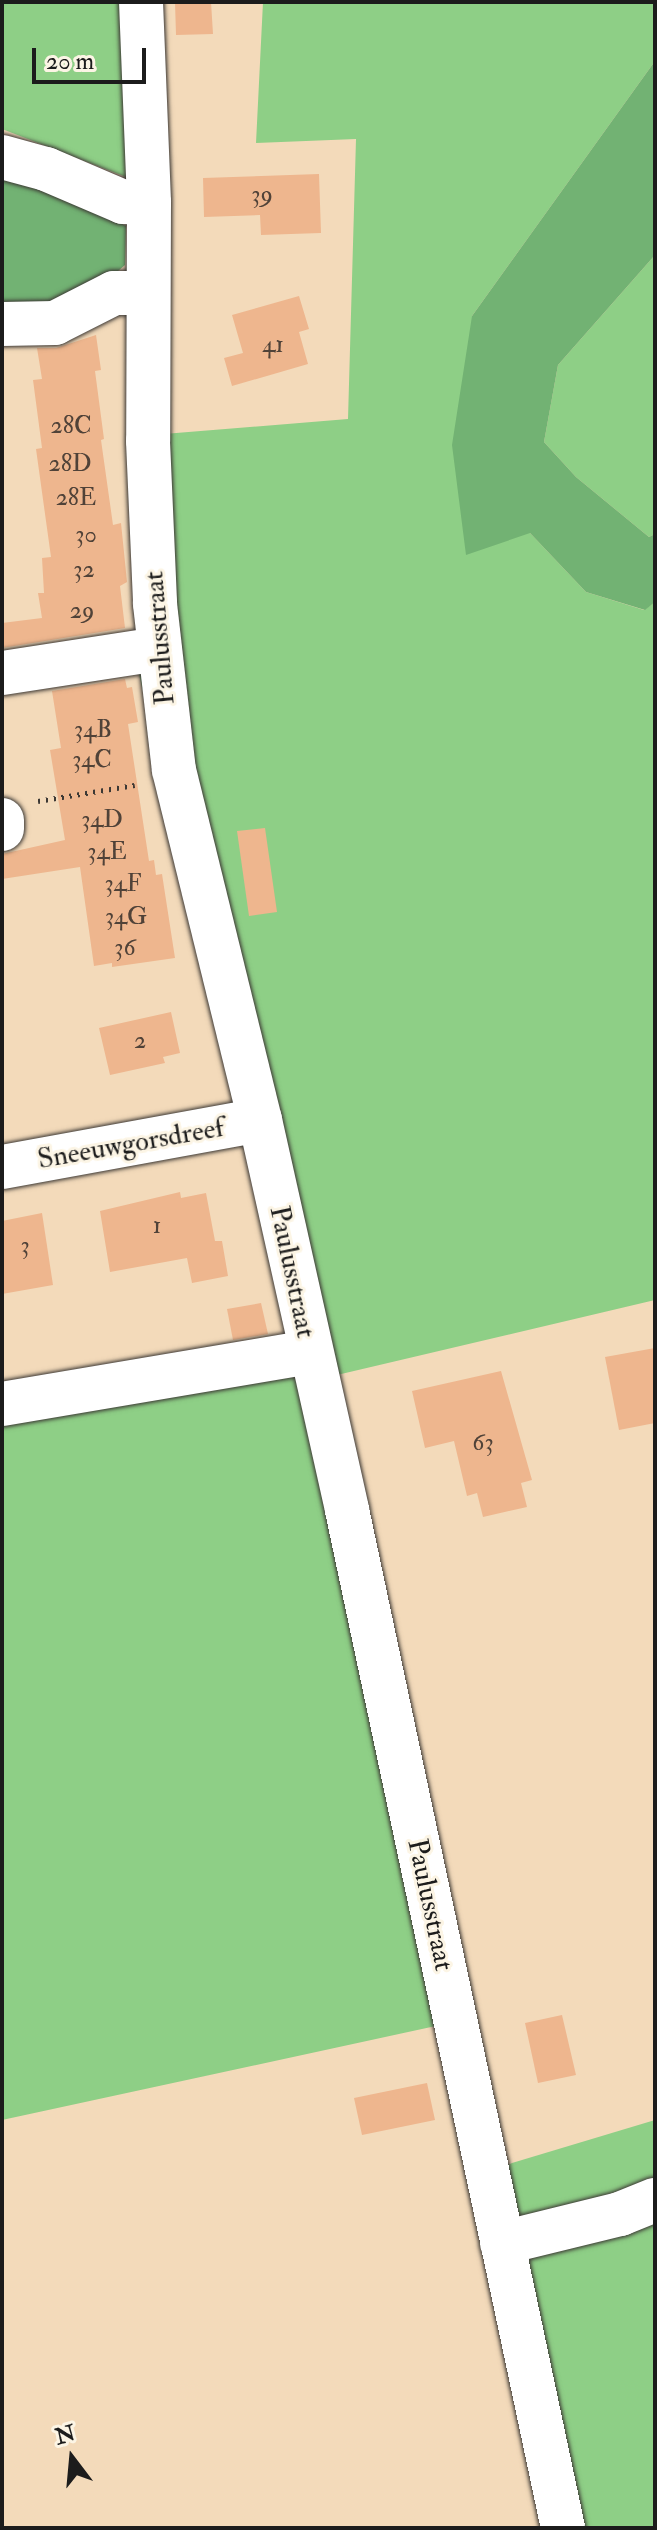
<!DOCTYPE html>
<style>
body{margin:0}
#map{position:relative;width:657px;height:2530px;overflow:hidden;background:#f3daba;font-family:"IM FELL Double Pica",serif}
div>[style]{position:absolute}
.green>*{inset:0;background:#8ecf86}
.forest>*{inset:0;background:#72b273}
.building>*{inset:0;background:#eeb68e}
.path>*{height:5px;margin-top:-2.5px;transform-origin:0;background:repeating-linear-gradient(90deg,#3c3834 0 2px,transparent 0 8px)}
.roads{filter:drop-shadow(0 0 2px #3c3834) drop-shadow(0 0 2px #3c3834)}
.minor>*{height:44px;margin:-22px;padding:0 22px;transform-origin:22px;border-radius:22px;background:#fff}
span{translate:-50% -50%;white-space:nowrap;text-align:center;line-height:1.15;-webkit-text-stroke:6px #fcf5e5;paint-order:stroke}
.number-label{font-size:24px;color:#504238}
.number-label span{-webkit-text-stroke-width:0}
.street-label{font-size:28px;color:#1c1c1c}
.frame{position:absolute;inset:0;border:4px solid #1c1c1c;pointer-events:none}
.north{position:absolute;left:32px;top:2418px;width:80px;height:80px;-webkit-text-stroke:6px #fcf5e5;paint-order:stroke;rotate:344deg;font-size:22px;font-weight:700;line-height:32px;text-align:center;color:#1c1c1c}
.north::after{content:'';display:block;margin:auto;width:28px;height:36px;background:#1c1c1c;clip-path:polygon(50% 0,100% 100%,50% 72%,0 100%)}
.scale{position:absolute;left:32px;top:48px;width:114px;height:36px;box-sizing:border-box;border:4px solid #1c1c1c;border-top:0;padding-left:10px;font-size:24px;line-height:28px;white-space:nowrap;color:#1c1c1c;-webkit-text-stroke:6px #fcf5e5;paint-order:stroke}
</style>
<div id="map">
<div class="green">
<div style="clip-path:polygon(2px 2px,121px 2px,126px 177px,2px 129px)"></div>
<div style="clip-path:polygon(263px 2px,655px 2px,655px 61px,472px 316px,530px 533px,586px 592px,644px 610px,655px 602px,655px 1300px,303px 1383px,445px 2024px,2px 2120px,2px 1411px,296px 1358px,138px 670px,127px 437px,348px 419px,356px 139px,256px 143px)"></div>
<div style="clip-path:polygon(655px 255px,655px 534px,649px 537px,576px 477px,544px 442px,558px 365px)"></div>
<div style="clip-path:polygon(655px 2120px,655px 2528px,550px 2528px,476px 2181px,512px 2163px)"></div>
</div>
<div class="forest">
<div style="clip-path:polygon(655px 61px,655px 255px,558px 365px,544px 442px,576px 477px,649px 537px,655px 534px,655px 602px,645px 610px,586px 592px,530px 533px,466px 555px,452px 445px,472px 316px)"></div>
<div style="clip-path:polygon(2px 171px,47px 186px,126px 226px,125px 265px,89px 296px,2px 314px)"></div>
</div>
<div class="building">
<div style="clip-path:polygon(175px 2px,211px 2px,213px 34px,176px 35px)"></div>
<div style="clip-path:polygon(319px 174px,321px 233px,261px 235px,260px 215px,204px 217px,203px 178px)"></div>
<div style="clip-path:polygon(299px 296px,309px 329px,299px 332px,308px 364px,232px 386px,224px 358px,243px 353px,232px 315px)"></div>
<div style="clip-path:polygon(96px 335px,101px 370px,95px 371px,104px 439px,101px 440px,113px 525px,121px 523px,127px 582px,120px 586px,125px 628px,2px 648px,2px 623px,42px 618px,38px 593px,44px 593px,42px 558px,51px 557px,36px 449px,42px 448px,33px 380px,42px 379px,37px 348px,56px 348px)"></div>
<div style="clip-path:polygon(125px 679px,127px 688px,132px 687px,138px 722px,128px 724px,149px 861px,154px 860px,156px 875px,162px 874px,175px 958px,112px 967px,112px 963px,94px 966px,80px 867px,2px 879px,2px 854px,65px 840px,50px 750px,61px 748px,52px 691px)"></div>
<div style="clip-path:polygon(265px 828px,277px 912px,249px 916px,237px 831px)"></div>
<div style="clip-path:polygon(171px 1012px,180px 1053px,163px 1057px,165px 1063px,110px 1075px,99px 1028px)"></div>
<div style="clip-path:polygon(180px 1192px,181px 1198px,206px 1193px,215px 1241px,222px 1241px,228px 1276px,192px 1283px,187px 1258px,110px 1272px,100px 1211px)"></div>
<div style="clip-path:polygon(42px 1213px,53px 1285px,2px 1294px,2px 1221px)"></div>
<div style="clip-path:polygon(261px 1303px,268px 1334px,233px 1340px,227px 1309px)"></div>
<div style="clip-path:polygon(655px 1348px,655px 1423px,619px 1430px,605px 1357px)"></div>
<div style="clip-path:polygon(501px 1371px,532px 1480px,521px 1483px,527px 1507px,483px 1517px,477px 1493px,467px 1496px,454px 1441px,425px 1448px,412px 1391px)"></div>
<div style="clip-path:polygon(562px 2015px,576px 2075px,538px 2083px,525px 2023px)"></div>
<div style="clip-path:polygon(427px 2083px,435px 2120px,362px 2135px,354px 2098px)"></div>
</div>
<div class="path">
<div style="left:38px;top:801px;width:98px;rotate:-9.4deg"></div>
</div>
<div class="roads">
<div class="minor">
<div style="left:141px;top:2px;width:201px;rotate:87.7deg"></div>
<div style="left:149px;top:203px;width:238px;rotate:90.2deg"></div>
<div style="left:148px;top:441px;width:163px;rotate:87.5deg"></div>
<div style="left:155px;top:604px;width:167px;rotate:83.5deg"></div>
<div style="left:174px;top:770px;width:360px;rotate:76.2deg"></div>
<div style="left:260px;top:1120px;width:400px;rotate:77.4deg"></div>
<div style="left:347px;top:1510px;width:1041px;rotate:78.02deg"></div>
<div style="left:2px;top:157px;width:46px;rotate:15.3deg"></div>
<div style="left:46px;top:169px;width:84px;rotate:23.2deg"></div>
<div style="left:123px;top:202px;width:26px;rotate:2deg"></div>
<div style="left:2px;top:324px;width:53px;rotate:-1.1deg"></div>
<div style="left:55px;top:323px;width:66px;rotate:-27deg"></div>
<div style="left:114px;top:293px;width:34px"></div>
<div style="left:2px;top:673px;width:159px;rotate:-8.7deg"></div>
<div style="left:2px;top:820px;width:9px;rotate:90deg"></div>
<div style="left:2px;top:1167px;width:262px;rotate:-10.3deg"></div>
<div style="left:2px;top:1404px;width:311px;rotate:-9.6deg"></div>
<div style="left:502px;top:2243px;width:122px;rotate:-13.8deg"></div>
<div style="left:620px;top:2214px;width:38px;rotate:-22deg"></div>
</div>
</div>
<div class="number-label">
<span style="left:262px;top:195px">39</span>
<span style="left:273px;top:345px">41</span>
<span style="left:71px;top:426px">28C</span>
<span style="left:70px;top:464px">28D</span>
<span style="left:76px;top:498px">28E</span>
<span style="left:86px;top:535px">30</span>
<span style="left:84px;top:570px">32</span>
<span style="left:82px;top:611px">29</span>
<span style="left:93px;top:730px">34B</span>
<span style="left:92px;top:760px">34C</span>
<span style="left:102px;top:820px">34D</span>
<span style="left:107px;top:852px">34E</span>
<span style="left:123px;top:884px">34F</span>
<span style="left:126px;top:917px">34G</span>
<span style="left:125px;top:948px">36</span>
<span style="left:140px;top:1041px">2</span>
<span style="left:157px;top:1226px">1</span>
<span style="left:25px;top:1246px">3</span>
<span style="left:483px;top:1443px">63</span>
</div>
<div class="street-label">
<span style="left:160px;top:638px;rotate:-95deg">Paulusstraat</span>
<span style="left:131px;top:1144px;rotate:-10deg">Sneeuwgorsdreef</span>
<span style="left:292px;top:1272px;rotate:78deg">Paulusstraat</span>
<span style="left:430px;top:1905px;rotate:78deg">Paulusstraat</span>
</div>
<div class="frame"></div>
<div class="north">N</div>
<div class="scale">20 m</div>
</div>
